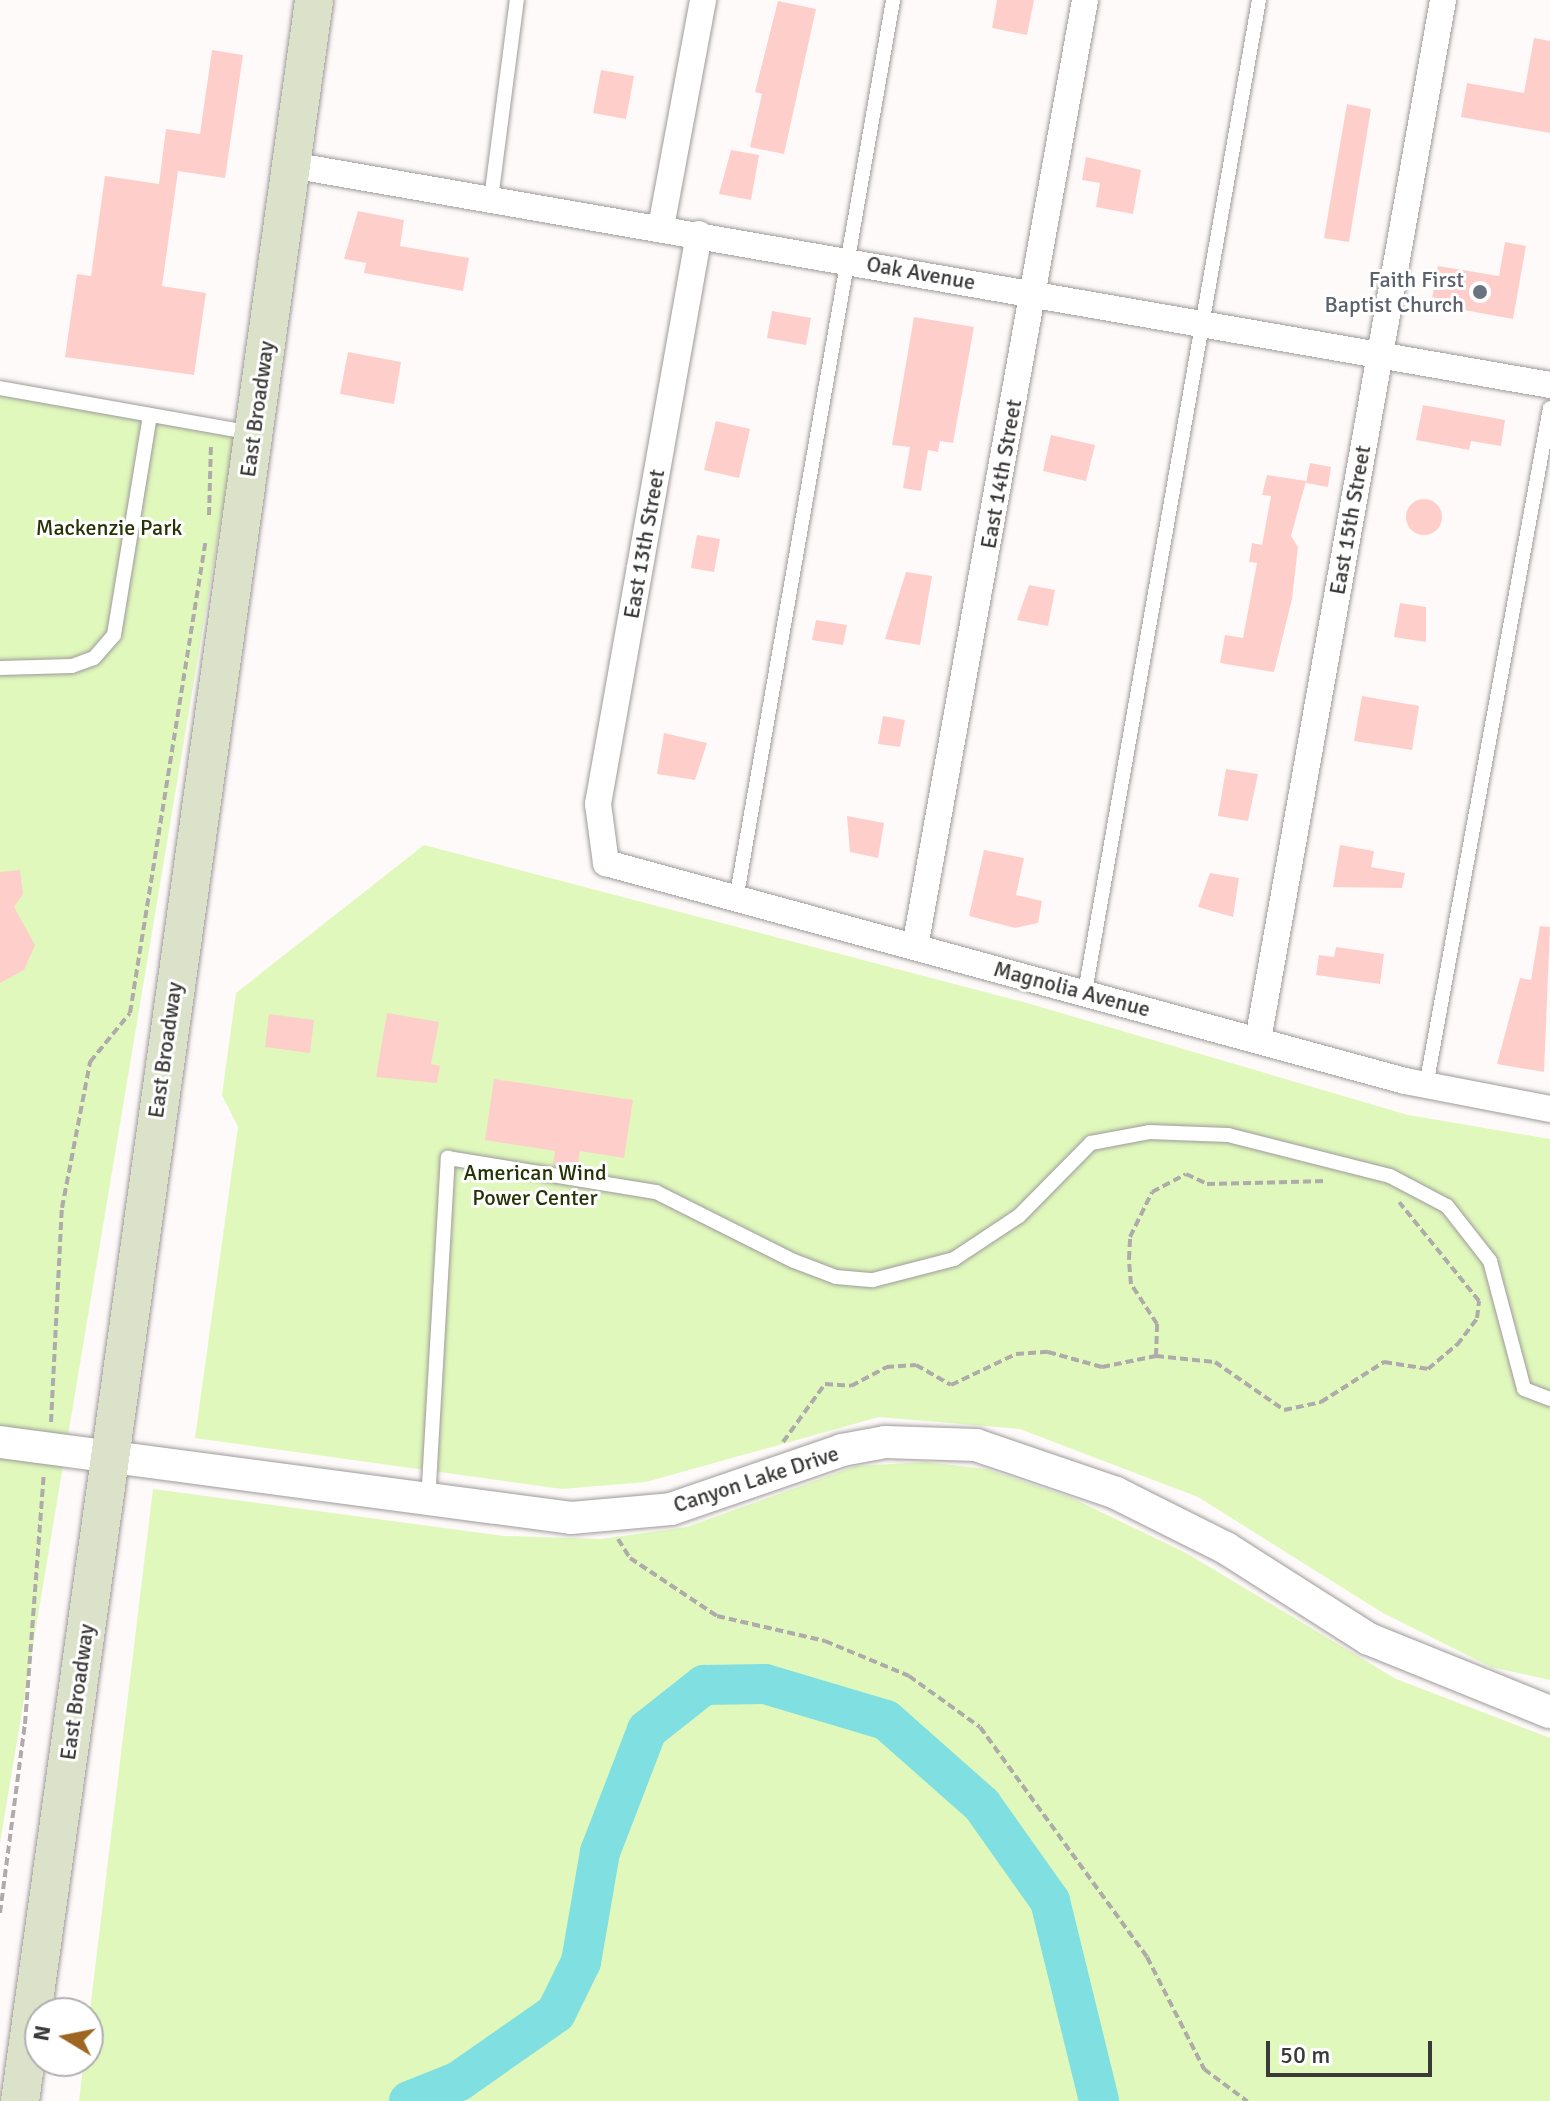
<!DOCTYPE html>
<style>
body{margin:0}
#map{position:relative;width:1550px;height:2101px;overflow:hidden;background:#fefaf9;font-family:Signika,sans-serif}
div>[style]{position:absolute}
.green>*{inset:0;background:#e0f8bc}
.river>*{height:40px;margin:-20px;padding:0 20px;transform-origin:20px;border-radius:20px;background:#80dfe0}
.building>*{inset:0;background:#fecfca}
.round{border-radius:50%}
.path>*{height:4px;margin-top:-2px;transform-origin:0;background:repeating-linear-gradient(90deg,#aeabaa 0 8px,transparent 0 12px)}
.roads{filter:drop-shadow(0 0 2px #9e9b9a) drop-shadow(0 0 2px #9e9b9a)}
.service>*{height:14px;margin:-7px;padding:0 7px;transform-origin:7px;border-radius:7px;background:#fff}
.minor>*{height:26px;margin:-13px;padding:0 13px;transform-origin:13px;border-radius:13px;background:#fff}
.tertiary>*{height:32px;margin:-16px;padding:0 16px;transform-origin:16px;border-radius:16px;background:#fff}
.secondary>*{height:38px;margin:-19px;padding:0 19px;transform-origin:19px;border-radius:19px;background:#dce2ca}
.dots>*{width:22px;height:22px;translate:-50% -50%;box-sizing:border-box;border:4px solid #fff;border-radius:50%}
span{translate:-50% -50%;white-space:nowrap;text-align:center;line-height:1.15;-webkit-text-stroke:6px #fff;paint-order:stroke}
.street-label{font-size:22px;color:#3b3a39}
.worship-label{font-size:22px;color:#5b616d}
.right{translate:-100% -50%;text-align:right}
.park-label{font-size:22px;color:#253404}
.north{position:absolute;left:24px;top:1997px;width:80px;height:80px;box-sizing:border-box;background:#fff;border:2px solid #b1b0b0;border-radius:50%;rotate:280deg;font-size:22px;font-weight:700;line-height:32px;text-align:center;color:#3b3a39}
.north::after{content:'';display:block;margin:auto;width:28px;height:36px;background:#9e6622;clip-path:polygon(50% 0,100% 100%,50% 72%,0 100%)}
.scale{position:absolute;left:1266px;top:2041px;width:166px;height:36px;box-sizing:border-box;border:4px solid #3b3a39;border-top:0;padding-left:10px;font-size:24px;line-height:28px;white-space:nowrap;color:#3b3a39;-webkit-text-stroke:6px #fff;paint-order:stroke}
</style>
<div id="map">
<div class="green">
<div style="clip-path:polygon(0 395px,235px 435px,0 1843px)"></div>
<div style="clip-path:polygon(424px 845px,1027px 1003px,1408px 1115px,1550px 1139px,1550px 1680px,1491px 1667px,1383px 1613px,1198px 1497px,1020px 1429px,879px 1417px,646px 1482px,562px 1489px,195px 1438px,238px 1127px,222px 1095px,236px 993px)"></div>
<div style="clip-path:polygon(926px 1462px,986px 1469px,1072px 1498px,1188px 1554px,1396px 1679px,1550px 1738px,1550px 2101px,79px 2101px,153px 1489px,504px 1536px,601px 1539px,687px 1527px,856px 1466px)"></div>
</div>
<div class="river">
<div style="left:409px;top:2101px;width:54px;rotate:-21.8deg"></div>
<div style="left:459px;top:2081px;width:118px;rotate:-35deg"></div>
<div style="left:556px;top:2013px;width:57px;rotate:-63.9deg"></div>
<div style="left:581px;top:1962px;width:112px;rotate:-80.2deg"></div>
<div style="left:600px;top:1852px;width:131px;rotate:-68.9deg"></div>
<div style="left:647px;top:1730px;width:73px;rotate:-38.3deg"></div>
<div style="left:704px;top:1685px;width:61px;rotate:-0.9deg"></div>
<div style="left:765px;top:1684px;width:126px;rotate:16.6deg"></div>
<div style="left:886px;top:1720px;width:128px;rotate:41.5deg"></div>
<div style="left:982px;top:1805px;width:118px;rotate:54.7deg"></div>
<div style="left:1050px;top:1901px;width:206px;rotate:76.2deg"></div>
</div>
<div class="building">
<div style="clip-path:polygon(997px 0,1034px 0,1027px 35px,992px 28px)"></div>
<div style="clip-path:polygon(778px 1px,816px 9px,784px 154px,750px 147px,762px 94px,755px 92px)"></div>
<div style="clip-path:polygon(1534px 38px,1550px 41px,1550px 133px,1461px 117px,1467px 83px,1524px 93px)"></div>
<div style="clip-path:polygon(212px 50px,243px 55px,225px 178px,178px 171px,162px 286px,206px 293px,194px 375px,65px 357px,77px 274px,91px 276px,105px 176px,159px 184px,166px 129px,200px 134px)"></div>
<div style="clip-path:polygon(601px 70px,634px 76px,626px 119px,593px 113px)"></div>
<div style="clip-path:polygon(1347px 104px,1371px 109px,1349px 242px,1324px 238px)"></div>
<div style="clip-path:polygon(731px 150px,759px 155px,751px 200px,719px 194px)"></div>
<div style="clip-path:polygon(1086px 157px,1141px 170px,1133px 214px,1096px 207px,1100px 183px,1082px 180px)"></div>
<div style="clip-path:polygon(358px 211px,404px 220px,400px 246px,469px 258px,463px 291px,364px 273px,366px 263px,344px 259px)"></div>
<div style="clip-path:polygon(1505px 242px,1526px 246px,1513px 319px,1431px 304px,1438px 266px,1499px 276px)"></div>
<div style="clip-path:polygon(772px 311px,811px 318px,806px 345px,767px 338px)"></div>
<div style="clip-path:polygon(914px 317px,974px 327px,953px 443px,940px 441px,938px 452px,928px 450px,921px 491px,903px 488px,910px 447px,892px 445px)"></div>
<div style="clip-path:polygon(348px 352px,401px 362px,394px 404px,340px 394px)"></div>
<div style="clip-path:polygon(1423px 405px,1505px 420px,1501px 446px,1471px 441px,1469px 450px,1416px 440px)"></div>
<div style="clip-path:polygon(716px 421px,750px 429px,739px 478px,704px 470px)"></div>
<div style="clip-path:polygon(1051px 435px,1095px 445px,1086px 481px,1043px 471px)"></div>
<div style="clip-path:polygon(1310px 463px,1331px 467px,1328px 487px,1306px 483px)"></div>
<div style="clip-path:polygon(1267px 475px,1306px 481px,1291px 536px,1298px 547px,1292px 599px,1274px 672px,1220px 663px,1225px 635px,1243px 638px,1257px 563px,1249px 562px,1252px 543px,1262px 545px,1271px 496px,1262px 495px)"></div>
<div class="round" style="left:1406px;top:499px;width:36px;height:36px"></div>
<div style="clip-path:polygon(697px 535px,720px 539px,714px 572px,691px 568px)"></div>
<div style="clip-path:polygon(906px 572px,932px 576px,920px 645px,885px 639px)"></div>
<div style="clip-path:polygon(1029px 585px,1055px 590px,1048px 626px,1017px 620px)"></div>
<div style="clip-path:polygon(1400px 603px,1426px 607px,1426px 642px,1394px 637px)"></div>
<div style="clip-path:polygon(816px 620px,847px 625px,843px 645px,812px 640px)"></div>
<div style="clip-path:polygon(1362px 696px,1419px 706px,1412px 750px,1354px 741px)"></div>
<div style="clip-path:polygon(883px 716px,905px 720px,900px 747px,878px 744px)"></div>
<div style="clip-path:polygon(664px 733px,707px 743px,695px 780px,657px 774px)"></div>
<div style="clip-path:polygon(1226px 769px,1258px 774px,1248px 821px,1218px 816px)"></div>
<div style="clip-path:polygon(847px 816px,884px 823px,878px 858px,850px 852px)"></div>
<div style="clip-path:polygon(1340px 845px,1374px 851px,1371px 867px,1405px 873px,1402px 888px,1333px 887px)"></div>
<div style="clip-path:polygon(984px 850px,1024px 858px,1016px 895px,1042px 901px,1038px 923px,1015px 928px,969px 916px)"></div>
<div style="clip-path:polygon(20px 870px,23px 894px,14px 907px,35px 945px,24px 970px,0 983px,0 872px)"></div>
<div style="clip-path:polygon(1210px 873px,1239px 878px,1233px 917px,1198px 907px)"></div>
<div style="clip-path:polygon(1540px 926px,1550px 927px,1544px 1072px,1497px 1064px,1520px 978px,1531px 980px)"></div>
<div style="clip-path:polygon(1336px 947px,1384px 954px,1380px 984px,1316px 975px,1319px 955px,1334px 957px)"></div>
<div style="clip-path:polygon(387px 1013px,439px 1022px,431px 1064px,440px 1066px,437px 1083px,376px 1077px)"></div>
<div style="clip-path:polygon(269px 1014px,314px 1020px,310px 1053px,265px 1047px)"></div>
<div style="clip-path:polygon(494px 1079px,633px 1100px,624px 1158px,580px 1151px,577px 1169px,553px 1165px,555px 1151px,485px 1140px)"></div>
</div>
<div class="path">
<div style="left:209px;top:515px;width:71px;rotate:-88.4deg"></div>
<div style="left:1156px;top:1356px;width:32px;rotate:-88deg"></div>
<div style="left:1157px;top:1324px;width:48px;rotate:-123deg"></div>
<div style="left:1131px;top:1284px;width:25px;rotate:-95deg"></div>
<div style="left:1129px;top:1259px;width:22px;rotate:-87deg"></div>
<div style="left:1130px;top:1237px;width:50px;rotate:-63.9deg"></div>
<div style="left:1152px;top:1192px;width:38px;rotate:-28deg"></div>
<div style="left:1186px;top:1174px;width:23px;rotate:25deg"></div>
<div style="left:1207px;top:1184px;width:120px;rotate:-1.4deg"></div>
<div style="left:51px;top:1422px;width:214px;rotate:-87.1deg"></div>
<div style="left:62px;top:1208px;width:149px;rotate:-79.1deg"></div>
<div style="left:90px;top:1062px;width:63px;rotate:-50.8deg"></div>
<div style="left:130px;top:1013px;width:476px;rotate:-80.9deg"></div>
<div style="left:783px;top:1442px;width:72px;rotate:-54.1deg"></div>
<div style="left:825px;top:1384px;width:26px;rotate:4deg"></div>
<div style="left:851px;top:1386px;width:40px;rotate:-28deg"></div>
<div style="left:886px;top:1367px;width:30px;rotate:-4deg"></div>
<div style="left:916px;top:1365px;width:40px;rotate:29.7deg"></div>
<div style="left:951px;top:1385px;width:72px;rotate:-25.5deg"></div>
<div style="left:1016px;top:1354px;width:32px;rotate:-4deg"></div>
<div style="left:1048px;top:1352px;width:56px;rotate:15.5deg"></div>
<div style="left:1102px;top:1367px;width:55px;rotate:-11.5deg"></div>
<div style="left:1156px;top:1356px;width:59px;rotate:5.8deg"></div>
<div style="left:1215px;top:1362px;width:84px;rotate:34.8deg"></div>
<div style="left:1284px;top:1410px;width:38px;rotate:-12deg"></div>
<div style="left:1321px;top:1402px;width:75px;rotate:-32.4deg"></div>
<div style="left:1384px;top:1362px;width:45px;rotate:9deg"></div>
<div style="left:1428px;top:1369px;width:38px;rotate:-40deg"></div>
<div style="left:1457px;top:1345px;width:34px;rotate:-53deg"></div>
<div style="left:1477px;top:1318px;width:17px;rotate:-83deg"></div>
<div style="left:1479px;top:1301px;width:127px;rotate:-128.9deg"></div>
<div style="left:618px;top:1539px;width:22px;rotate:58deg"></div>
<div style="left:630px;top:1558px;width:105px;rotate:33.7deg"></div>
<div style="left:717px;top:1616px;width:111px;rotate:13deg"></div>
<div style="left:825px;top:1641px;width:91px;rotate:22.6deg"></div>
<div style="left:909px;top:1676px;width:87px;rotate:35.7deg"></div>
<div style="left:980px;top:1727px;width:284px;rotate:54deg"></div>
<div style="left:1147px;top:1957px;width:126px;rotate:63deg"></div>
<div style="left:1204px;top:2069px;width:54px;rotate:36.7deg"></div>
<div style="left:0;top:1913px;width:191px;rotate:-82.5deg"></div>
<div style="left:25px;top:1724px;width:251px;rotate:-85.7deg"></div>
</div>
<div class="roads">
<div class="service">
<div style="left:491px;top:199px;width:201px;rotate:-82.6deg"></div>
<div style="left:0;top:388px;width:256px;rotate:10.1deg"></div>
<div style="left:0;top:668px;width:72px;rotate:-1.6deg"></div>
<div style="left:72px;top:666px;width:23px;rotate:-20deg"></div>
<div style="left:94px;top:658px;width:30px;rotate:-49deg"></div>
<div style="left:114px;top:635px;width:223px;rotate:-80.7deg"></div>
<div style="left:736px;top:900px;width:914px;rotate:-80.1deg"></div>
<div style="left:1085px;top:992px;width:1007px;rotate:-80.05deg"></div>
<div style="left:1426px;top:1086px;width:689px;rotate:-79.64deg"></div>
<div style="left:428px;top:1502px;width:345px;rotate:-86.7deg"></div>
<div style="left:448px;top:1158px;width:211px;rotate:9.3deg"></div>
<div style="left:656px;top:1192px;width:154px;rotate:26.6deg"></div>
<div style="left:794px;top:1261px;width:45px;rotate:20.9deg"></div>
<div style="left:836px;top:1277px;width:37px;rotate:5deg"></div>
<div style="left:873px;top:1280px;width:84px;rotate:-14.5deg"></div>
<div style="left:954px;top:1259px;width:78px;rotate:-33.5deg"></div>
<div style="left:1019px;top:1216px;width:103px;rotate:-45.4deg"></div>
<div style="left:1091px;top:1143px;width:59px;rotate:-10.7deg"></div>
<div style="left:1149px;top:1132px;width:79px;rotate:2.2deg"></div>
<div style="left:1228px;top:1135px;width:167px;rotate:14.2deg"></div>
<div style="left:1390px;top:1176px;width:64px;rotate:27.8deg"></div>
<div style="left:1447px;top:1206px;width:70px;rotate:52deg"></div>
<div style="left:1490px;top:1261px;width:132px;rotate:75.1deg"></div>
<div style="left:1524px;top:1389px;width:28px;rotate:21deg"></div>
</div>
<div class="minor">
<div style="left:291px;top:165px;width:1278px;rotate:9.91deg"></div>
<div style="left:661px;top:227px;width:231px;rotate:-79.5deg"></div>
<div style="left:699px;top:234px;width:579px;rotate:100.05deg"></div>
<div style="left:598px;top:804px;width:60px;rotate:82.3deg"></div>
<div style="left:606px;top:863px;width:828px;rotate:15.26deg"></div>
<div style="left:1405px;top:1081px;width:148px;rotate:10.9deg"></div>
<div style="left:915px;top:947px;width:962px;rotate:-79.82deg"></div>
<div style="left:1258px;top:1040px;width:1056px;rotate:-79.91deg"></div>
</div>
<div class="tertiary">
<div style="left:0;top:1442px;width:576px;rotate:7.58deg"></div>
<div style="left:571px;top:1518px;width:100px;rotate:-5.1deg"></div>
<div style="left:671px;top:1509px;width:181px;rotate:-19deg"></div>
<div style="left:842px;top:1450px;width:44px;rotate:-10.5deg"></div>
<div style="left:885px;top:1442px;width:91px;rotate:1.9deg"></div>
<div style="left:976px;top:1445px;width:148px;rotate:18.9deg"></div>
<div style="left:1116px;top:1493px;width:123px;rotate:26.6deg"></div>
<div style="left:1226px;top:1548px;width:169px;rotate:32.5deg"></div>
<div style="left:1369px;top:1639px;width:195px;rotate:22deg"></div>
</div>
<div class="secondary">
<div style="left:20px;top:2101px;width:2121px;rotate:-82.03deg"></div>
</div>
</div>
<div class="dots">
<div style="left:1480px;top:292px;background:#6b7280"></div>
</div>
<div class="street-label">
<span style="left:921px;top:273px;rotate:10deg">Oak Avenue</span>
<span style="left:257px;top:409px;rotate:-82deg">East Broadway</span>
<span style="left:1001px;top:474px;rotate:-80deg">East 14th Street</span>
<span style="left:1350px;top:520px;rotate:-80deg">East 15th Street</span>
<span style="left:644px;top:544px;rotate:-80deg">East 13th Street</span>
<span style="left:1072px;top:989px;rotate:15deg">Magnolia Avenue</span>
<span style="left:165px;top:1050px;rotate:-82deg">East Broadway</span>
<span style="left:756px;top:1479px;rotate:-18deg">Canyon Lake Drive</span>
<span style="left:77px;top:1692px;rotate:-82deg">East Broadway</span>
</div>
<div class="worship-label">
<span class="right" style="left:1464px;top:292px">Faith First<br>Baptist Church</span>
</div>
<div class="park-label">
<span style="left:109px;top:528px">Mackenzie Park</span>
<span style="left:535px;top:1185px">American Wind<br>Power Center</span>
</div>
<div class="north">N</div>
<div class="scale">50 m</div>
</div>
